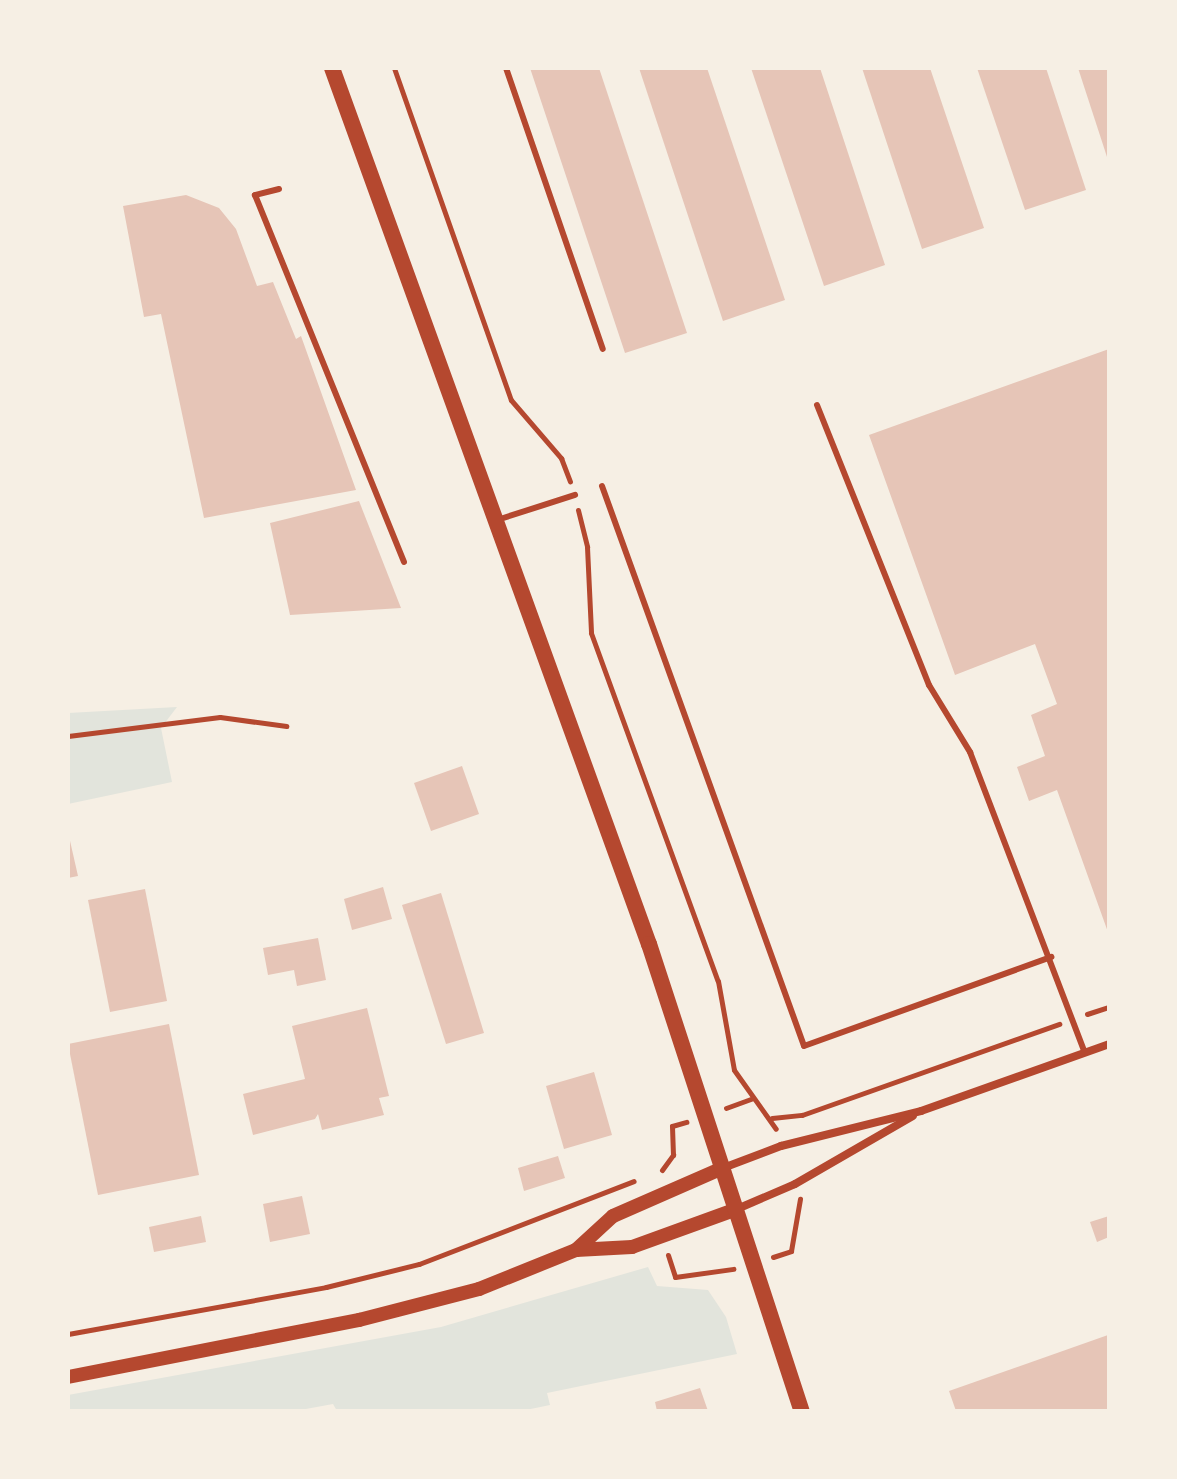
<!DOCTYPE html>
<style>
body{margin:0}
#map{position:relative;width:1177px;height:1479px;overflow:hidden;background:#f6efe4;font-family:"DejaVu Sans",sans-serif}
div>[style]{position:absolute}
.green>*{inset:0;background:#e2e4dc}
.building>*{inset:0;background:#e6c5b7}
.path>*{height:5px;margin:-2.5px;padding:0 2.5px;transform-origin:2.5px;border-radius:2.5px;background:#b5482f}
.service>*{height:6px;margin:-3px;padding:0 3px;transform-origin:3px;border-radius:3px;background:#b5482f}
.minor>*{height:8px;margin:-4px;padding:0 4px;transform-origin:4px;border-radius:4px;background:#b5482f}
.tertiary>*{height:14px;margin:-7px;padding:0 7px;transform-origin:7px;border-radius:7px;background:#b5482f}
.secondary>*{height:16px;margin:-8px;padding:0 8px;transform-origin:8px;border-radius:8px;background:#b5482f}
span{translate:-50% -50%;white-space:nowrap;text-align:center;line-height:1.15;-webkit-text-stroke:7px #f6efe4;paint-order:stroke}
.frame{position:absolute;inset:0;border:70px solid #f6efe4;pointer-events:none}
</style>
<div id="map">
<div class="green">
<div style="clip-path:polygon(177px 707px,161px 728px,172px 782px,68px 804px,68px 713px)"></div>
<div style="clip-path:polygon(648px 1267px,657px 1286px,708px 1290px,726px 1317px,737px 1354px,547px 1393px,550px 1405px,521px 1411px,337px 1411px,333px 1404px,295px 1411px,68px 1411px,68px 1395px,441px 1327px)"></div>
</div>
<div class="building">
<div style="clip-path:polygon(530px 68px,599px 68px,687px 333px,625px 353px)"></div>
<div style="clip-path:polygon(639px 68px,707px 68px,785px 300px,723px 321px)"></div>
<div style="clip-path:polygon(751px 68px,820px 68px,885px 265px,824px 286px)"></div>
<div style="clip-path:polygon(862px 68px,930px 68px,984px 228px,922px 249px)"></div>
<div style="clip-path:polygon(977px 68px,1046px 68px,1086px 190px,1025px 210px)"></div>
<div style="clip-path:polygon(1078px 68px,1109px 68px,1109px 160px,1108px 160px)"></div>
<div style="clip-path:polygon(186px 195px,219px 208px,236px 229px,257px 286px,273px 282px,296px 339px,301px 336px,356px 490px,204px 518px,161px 314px,144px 317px,123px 206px)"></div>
<div style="clip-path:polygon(1109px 349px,1109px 935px,1057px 790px,1029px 801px,1017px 767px,1045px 756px,1031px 715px,1057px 704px,1035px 644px,955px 675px,869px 435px)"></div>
<div style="clip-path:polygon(359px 501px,401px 608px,290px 615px,270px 523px)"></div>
<div style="clip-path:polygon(462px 766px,479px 814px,431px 831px,414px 783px)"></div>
<div style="clip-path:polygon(68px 832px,78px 876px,68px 878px)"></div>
<div style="clip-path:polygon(383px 887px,392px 919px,352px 930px,344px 899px)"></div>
<div style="clip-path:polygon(145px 889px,167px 1001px,110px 1012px,88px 900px)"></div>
<div style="clip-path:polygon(441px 893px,484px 1033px,446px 1044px,402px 905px)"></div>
<div style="clip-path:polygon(318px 938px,326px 980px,297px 986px,294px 970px,268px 975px,263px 948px)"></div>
<div style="clip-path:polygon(367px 1008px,389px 1096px,379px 1098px,384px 1115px,322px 1130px,318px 1114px,315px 1119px,253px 1135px,243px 1094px,305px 1079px,292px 1026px)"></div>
<div style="clip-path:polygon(169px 1024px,199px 1175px,98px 1195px,68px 1044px)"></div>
<div style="clip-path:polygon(594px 1072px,612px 1135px,564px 1149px,546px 1086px)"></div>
<div style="clip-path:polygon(558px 1156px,565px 1178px,524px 1191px,518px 1168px)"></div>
<div style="clip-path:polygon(302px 1196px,310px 1234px,270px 1242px,263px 1204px)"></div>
<div style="clip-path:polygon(201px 1216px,206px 1242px,154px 1252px,149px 1227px)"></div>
<div style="clip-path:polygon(1109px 1216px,1109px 1237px,1097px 1242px,1090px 1222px)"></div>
<div style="clip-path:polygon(1108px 1335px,1109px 1411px,956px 1411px,949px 1391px)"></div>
<div style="clip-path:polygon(700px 1388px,708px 1411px,657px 1411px,655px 1402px)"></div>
</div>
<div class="path">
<div style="left:394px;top:68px;width:352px;rotate:70.6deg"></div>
<div style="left:511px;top:400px;width:77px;rotate:49.2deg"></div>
<div style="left:561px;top:458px;width:25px;rotate:69deg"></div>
<div style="left:578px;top:510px;width:38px;rotate:76deg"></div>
<div style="left:587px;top:547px;width:86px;rotate:87.3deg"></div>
<div style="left:591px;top:633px;width:370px;rotate:70deg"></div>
<div style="left:718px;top:981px;width:90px;rotate:79.8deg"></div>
<div style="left:734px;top:1070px;width:72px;rotate:54.6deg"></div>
<div style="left:68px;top:736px;width:153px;rotate:-7.1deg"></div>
<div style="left:220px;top:717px;width:67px;rotate:7.8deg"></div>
<div style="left:1087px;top:1014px;width:23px;rotate:-18deg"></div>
<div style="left:726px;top:1108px;width:27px;rotate:-20deg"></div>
<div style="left:772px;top:1118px;width:30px;rotate:-6deg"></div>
<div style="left:802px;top:1115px;width:273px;rotate:-19.5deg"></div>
<div style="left:662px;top:1170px;width:19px;rotate:-54deg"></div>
<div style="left:673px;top:1155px;width:29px;rotate:-92deg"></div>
<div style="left:672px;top:1126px;width:15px;rotate:-16deg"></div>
<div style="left:668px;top:1255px;width:23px;rotate:72deg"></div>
<div style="left:675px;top:1277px;width:59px;rotate:-7.9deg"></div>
<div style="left:773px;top:1257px;width:19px;rotate:-18deg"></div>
<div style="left:791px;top:1251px;width:53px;rotate:-80.2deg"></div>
<div style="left:68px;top:1334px;width:262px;rotate:-10.3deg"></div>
<div style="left:326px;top:1287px;width:96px;rotate:-13.9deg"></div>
<div style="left:419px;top:1264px;width:230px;rotate:-21.1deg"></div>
</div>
<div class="service">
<div style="left:506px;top:68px;width:297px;rotate:71deg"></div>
<div style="left:279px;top:189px;width:25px;rotate:166deg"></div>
<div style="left:255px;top:195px;width:396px;rotate:67.9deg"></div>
<div style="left:817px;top:405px;width:302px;rotate:68.2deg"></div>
<div style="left:929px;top:685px;width:79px;rotate:58.5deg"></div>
<div style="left:970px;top:752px;width:322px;rotate:69.1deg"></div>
<div style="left:602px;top:486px;width:595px;rotate:70.16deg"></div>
<div style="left:804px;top:1046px;width:263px;rotate:-19.8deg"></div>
<div style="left:497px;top:520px;width:82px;rotate:-17.8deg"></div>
</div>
<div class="minor">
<div style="left:723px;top:1168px;width:62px;rotate:-20.8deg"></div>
<div style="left:781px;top:1146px;width:144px;rotate:-14deg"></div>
<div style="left:921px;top:1111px;width:200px;rotate:-19.6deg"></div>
<div style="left:737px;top:1209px;width:63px;rotate:-23.3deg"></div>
<div style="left:795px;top:1184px;width:136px;rotate:-30deg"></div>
</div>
<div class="tertiary">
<div style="left:576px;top:1250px;width:56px;rotate:-3.1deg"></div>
<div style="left:632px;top:1247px;width:112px;rotate:-19.9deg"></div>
<div style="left:68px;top:1377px;width:297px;rotate:-11.1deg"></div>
<div style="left:359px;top:1320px;width:124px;rotate:-14.5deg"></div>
<div style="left:479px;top:1289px;width:105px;rotate:-21.9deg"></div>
<div style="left:576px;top:1250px;width:50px;rotate:-42.6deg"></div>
<div style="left:613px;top:1216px;width:120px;rotate:-23.6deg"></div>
</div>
<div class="secondary">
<div style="left:332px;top:68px;width:932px;rotate:70.11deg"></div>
<div style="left:649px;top:944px;width:491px;rotate:71.9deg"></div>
</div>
<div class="frame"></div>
</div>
